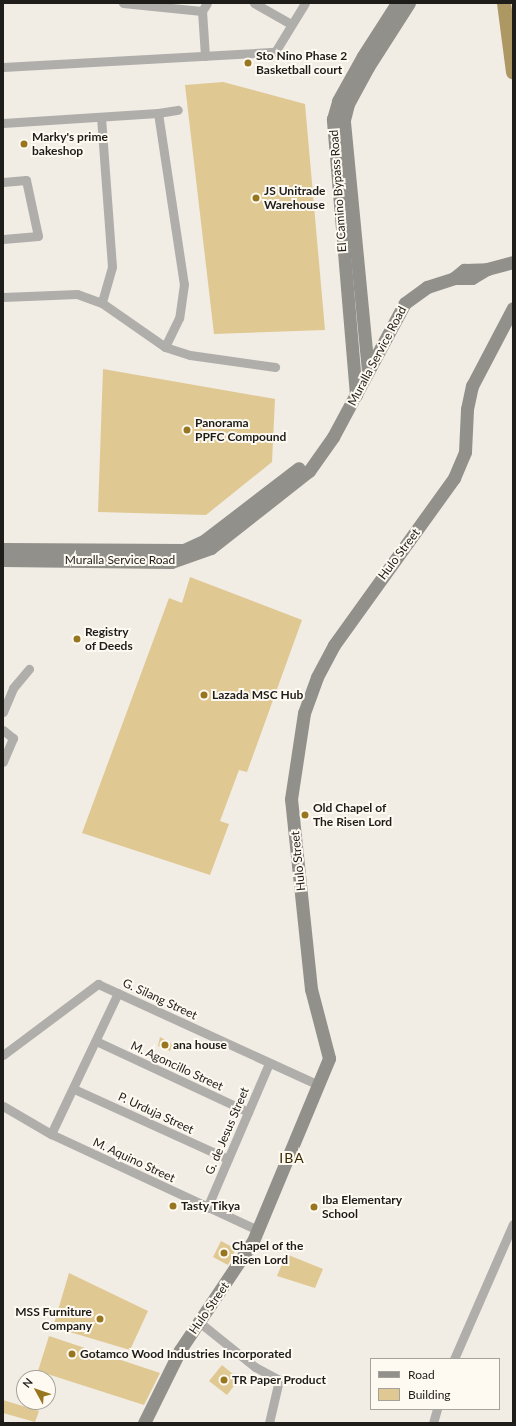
<!DOCTYPE html>
<style>
body{margin:0}
#map{position:relative;width:516px;height:1426px;overflow:hidden;background:#f1ede4;font-family:Lato,sans-serif}
div>[style]{position:absolute}
.river>*{height:14px;margin:-7px;padding:0 7px;transform-origin:7px;border-radius:7px;background:#ad9763}
.building>*{inset:0;background:#e0c893}
.street>*{height:9px;margin:-4.5px;padding:0 4.5px;transform-origin:4.5px;border-radius:4.5px;background:#b0aeab}
.secondary>*{height:13px;margin:-6.5px;padding:0 6.5px;transform-origin:6.5px;border-radius:6.5px;background:#92908b}
.dots>*{width:11px;height:11px;translate:-50% -50%;box-sizing:border-box;border:2px solid #fefaf1;border-radius:50%}
span{translate:-50% -50%;white-space:nowrap;text-align:center;line-height:1.15;-webkit-text-stroke:4px #fefaf1;paint-order:stroke}
.poi-label{font-size:12px;color:#1e1d1a;font-weight:700}
.left{translate:0 -50%;text-align:left}
.right{translate:-100% -50%;text-align:right}
.street-label{font-size:12px;color:#1e1d1a}
.quarter-label{font-size:14px;color:#382900;letter-spacing:1px}
.frame{position:absolute;inset:0;border:4px solid #1e1d1a;pointer-events:none}
.legend{position:absolute;left:370px;top:1358px;width:130px;height:52px;box-sizing:border-box;background:#fefaf1;border:1px solid #a4a29b;margin:0;padding:5px 7px;list-style:none;font-size:12px;color:#1e1d1a}
.legend li{display:flex;align-items:center;gap:8px;height:20px}
.legend b{width:20px;border:1px solid #a4a29b}
.north{position:absolute;left:16px;top:1370px;width:40px;height:40px;box-sizing:border-box;background:#fefaf1;border:1px solid #a4a29b;border-radius:50%;rotate:310deg;font-size:11px;font-weight:700;line-height:16px;text-align:center;color:#1e1d1a}
.north::after{content:'';display:block;margin:auto;width:14px;height:18px;background:#97761f;clip-path:polygon(50% 0,100% 100%,50% 72%,0 100%)}
</style>
<div id="map">
<div class="river">
<div style="left:504px;top:3px;width:70px;rotate:82.6deg"></div>
</div>
<div class="building">
<div style="clip-path:polygon(223px 82px,305px 104px,325px 330px,214px 334px,185px 85px)"></div>
<div style="clip-path:polygon(103px 369px,275px 399px,272px 462px,206px 515px,98px 512px)"></div>
<div style="clip-path:polygon(190px 577px,302px 620px,247px 772px,239px 770px,220px 821px,229px 824px,210px 875px,82px 833px,169px 598px,182px 603px)"></div>
<div style="clip-path:polygon(160px 1037px,173px 1044px,170px 1051px,158px 1046px)"></div>
<div style="clip-path:polygon(221px 1241px,236px 1249px,228px 1265px,213px 1257px)"></div>
<div style="clip-path:polygon(286px 1254px,323px 1269px,315px 1288px,277px 1276px)"></div>
<div style="clip-path:polygon(69px 1273px,148px 1311px,130px 1350px,53px 1327px)"></div>
<div style="clip-path:polygon(49px 1336px,160px 1373px,144px 1405px,38px 1371px)"></div>
<div style="clip-path:polygon(222px 1365px,239px 1379px,227px 1395px,209px 1381px)"></div>
<div style="clip-path:polygon(3px 1400px,39px 1411px,35px 1422px,3px 1413px)"></div>
</div>
<div class="street">
<div style="left:123px;top:3px;width:79px;rotate:5.8deg"></div>
<div style="left:254px;top:3px;width:43px;rotate:29.6deg"></div>
<div style="left:205px;top:56px;width:45px;rotate:-93.8deg"></div>
<div style="left:202px;top:11px;width:9px;rotate:-58deg"></div>
<div style="left:3px;top:67px;width:272px;rotate:-3.2deg"></div>
<div style="left:275px;top:52px;width:57px;rotate:-58.5deg"></div>
<div style="left:158px;top:113px;width:20px;rotate:-9deg"></div>
<div style="left:101px;top:117px;width:150px;rotate:85.8deg"></div>
<div style="left:112px;top:267px;width:37px;rotate:106deg"></div>
<div style="left:3px;top:123px;width:155px;rotate:-3.7deg"></div>
<div style="left:158px;top:113px;width:173px;rotate:81.4deg"></div>
<div style="left:184px;top:284px;width:34px;rotate:98deg"></div>
<div style="left:179px;top:318px;width:32px;rotate:116deg"></div>
<div style="left:3px;top:182px;width:23px;rotate:-5deg"></div>
<div style="left:26px;top:180px;width:57px;rotate:77.9deg"></div>
<div style="left:38px;top:236px;width:35px;rotate:175deg"></div>
<div style="left:3px;top:297px;width:74px;rotate:-2.3deg"></div>
<div style="left:77px;top:294px;width:27px;rotate:20deg"></div>
<div style="left:102px;top:303px;width:77px;rotate:34.9deg"></div>
<div style="left:165px;top:347px;width:26px;rotate:18deg"></div>
<div style="left:190px;top:355px;width:86px;rotate:8deg"></div>
<div style="left:3px;top:712px;width:26px;rotate:-67deg"></div>
<div style="left:13px;top:688px;width:25px;rotate:-50deg"></div>
<div style="left:3px;top:730px;width:13px;rotate:39deg"></div>
<div style="left:13px;top:738px;width:26px;rotate:113deg"></div>
<div style="left:96px;top:1041px;width:168px;rotate:25deg"></div>
<div style="left:3px;top:1055px;width:119px;rotate:-36.8deg"></div>
<div style="left:98px;top:984px;width:243px;rotate:24.6deg"></div>
<div style="left:74px;top:1089px;width:169px;rotate:24.4deg"></div>
<div style="left:3px;top:1106px;width:56px;rotate:30.3deg"></div>
<div style="left:51px;top:1134px;width:228px;rotate:24.9deg"></div>
<div style="left:51px;top:1134px;width:156px;rotate:-64.6deg"></div>
<div style="left:207px;top:1208px;width:158px;rotate:-66.8deg"></div>
<div style="left:199px;top:1322px;width:72px;rotate:38.8deg"></div>
<div style="left:255px;top:1367px;width:27px;rotate:28deg"></div>
<div style="left:279px;top:1380px;width:44px;rotate:103.1deg"></div>
<div style="left:454px;top:1359px;width:147px;rotate:-66.4deg"></div>
<div style="left:433px;top:1423px;width:15px;rotate:-74deg"></div>
</div>
<div class="secondary">
<div style="left:454px;top:278px;width:18px"></div>
<div style="left:472px;top:278px;width:17px;rotate:-31deg"></div>
<div style="left:487px;top:269px;width:27px;rotate:-15deg"></div>
<div style="left:368px;top:371px;width:252px;rotate:-95.5deg"></div>
<div style="left:344px;top:120px;width:16px;rotate:-76deg"></div>
<div style="left:348px;top:104px;width:42px;rotate:-61.6deg"></div>
<div style="left:368px;top:67px;width:76px;rotate:-57.4deg"></div>
<div style="left:356px;top:395px;width:277px;rotate:-94.8deg"></div>
<div style="left:333px;top:119px;width:19px;rotate:-74deg"></div>
<div style="left:338px;top:101px;width:51px;rotate:-60.9deg"></div>
<div style="left:363px;top:56px;width:63px;rotate:-57.3deg"></div>
<div style="left:3px;top:549px;width:181px;rotate:0.3deg"></div>
<div style="left:184px;top:550px;width:23px;rotate:-25deg"></div>
<div style="left:205px;top:540px;width:118px;rotate:-37.5deg"></div>
<div style="left:3px;top:560px;width:168px;rotate:0.7deg"></div>
<div style="left:171px;top:562px;width:42px;rotate:-19.3deg"></div>
<div style="left:211px;top:548px;width:125px;rotate:-38.2deg"></div>
<div style="left:309px;top:471px;width:42px;rotate:-54.8deg"></div>
<div style="left:333px;top:437px;width:152px;rotate:-61.8deg"></div>
<div style="left:405px;top:303px;width:27px;rotate:-36deg"></div>
<div style="left:427px;top:287px;width:28px;rotate:-18deg"></div>
<div style="left:454px;top:278px;width:13px;rotate:-39deg"></div>
<div style="left:464px;top:270px;width:23px;rotate:-2deg"></div>
<div style="left:144px;top:1423px;width:81px;rotate:-63.7deg"></div>
<div style="left:180px;top:1350px;width:131px;rotate:-56.2deg"></div>
<div style="left:253px;top:1241px;width:198px;rotate:-67.4deg"></div>
<div style="left:329px;top:1058px;width:71px;rotate:-104.6deg"></div>
<div style="left:311px;top:989px;width:191px;rotate:-96deg"></div>
<div style="left:291px;top:799px;width:87px;rotate:-81.4deg"></div>
<div style="left:304px;top:713px;width:38px;rotate:-70deg"></div>
<div style="left:317px;top:677px;width:36px;rotate:-62deg"></div>
<div style="left:334px;top:645px;width:206px;rotate:-54.3deg"></div>
<div style="left:454px;top:478px;width:28px;rotate:-67deg"></div>
<div style="left:465px;top:452px;width:43px;rotate:-87.3deg"></div>
<div style="left:467px;top:409px;width:24px;rotate:-78deg"></div>
<div style="left:472px;top:386px;width:88px;rotate:-62.3deg"></div>
</div>
<div class="dots">
<div style="left:248px;top:63px;background:#97761f"></div>
<div style="left:24px;top:144px;background:#97761f"></div>
<div style="left:256px;top:198px;background:#97761f"></div>
<div style="left:187px;top:430px;background:#97761f"></div>
<div style="left:77px;top:639px;background:#97761f"></div>
<div style="left:204px;top:695px;background:#97761f"></div>
<div style="left:305px;top:815px;background:#97761f"></div>
<div style="left:165px;top:1045px;background:#97761f"></div>
<div style="left:173px;top:1206px;background:#97761f"></div>
<div style="left:314px;top:1207px;background:#97761f"></div>
<div style="left:224px;top:1253px;background:#97761f"></div>
<div style="left:100px;top:1319px;background:#97761f"></div>
<div style="left:72px;top:1354px;background:#97761f"></div>
<div style="left:224px;top:1380px;background:#97761f"></div>
</div>
<div class="poi-label">
<span class="left" style="left:256px;top:63px">Sto Nino Phase 2<br>Basketball court</span>
<span class="left" style="left:32px;top:144px">Marky's prime<br>bakeshop</span>
<span class="left" style="left:264px;top:198px">JS Unitrade<br>Warehouse</span>
<span class="left" style="left:195px;top:430px">Panorama<br>PPFC Compound</span>
<span class="left" style="left:85px;top:639px">Registry<br>of Deeds</span>
<span class="left" style="left:212px;top:695px">Lazada MSC Hub</span>
<span class="left" style="left:313px;top:815px">Old Chapel of<br>The Risen Lord</span>
<span class="left" style="left:173px;top:1045px">ana house</span>
<span class="left" style="left:322px;top:1207px">Iba Elementary<br>School</span>
<span class="left" style="left:181px;top:1206px">Tasty Tikya</span>
<span class="left" style="left:232px;top:1253px">Chapel of the<br>Risen Lord</span>
<span class="right" style="left:92px;top:1319px">MSS Furniture<br>Company</span>
<span class="left" style="left:80px;top:1354px">Gotamco Wood Industries Incorporated</span>
<span class="left" style="left:232px;top:1380px">TR Paper Product</span>
</div>
<div class="street-label">
<span style="left:338px;top:191px;rotate:-94deg">El Camino Bypass Road</span>
<span style="left:377px;top:356px;rotate:-62deg">Muralla Service Road</span>
<span style="left:399px;top:554px;rotate:-53deg">Hulo Street</span>
<span style="left:120px;top:560px">Muralla Service Road</span>
<span style="left:298px;top:861px;rotate:-96deg">Hulo Street</span>
<span style="left:160px;top:999px;rotate:25deg">G. Silang Street</span>
<span style="left:177px;top:1066px;rotate:25deg">M. Agoncillo Street</span>
<span style="left:156px;top:1113px;rotate:25deg">P. Urduja Street</span>
<span style="left:227px;top:1131px;rotate:-67deg">G. de Jesus Street</span>
<span style="left:134px;top:1160px;rotate:25deg">M. Aquino Street</span>
<span style="left:209px;top:1308px;rotate:-55deg">Hulo Street</span>
</div>
<div class="quarter-label">
<span style="left:292px;top:1158px">IBA</span>
</div>
<div class="frame"></div>
<ul class="legend">
<li><b style="height:5px;background:#92908b"></b>Road</li>
<li><b style="height:11px;background:#e0c893"></b>Building</li>
</ul>
<div class="north">N</div>
</div>
